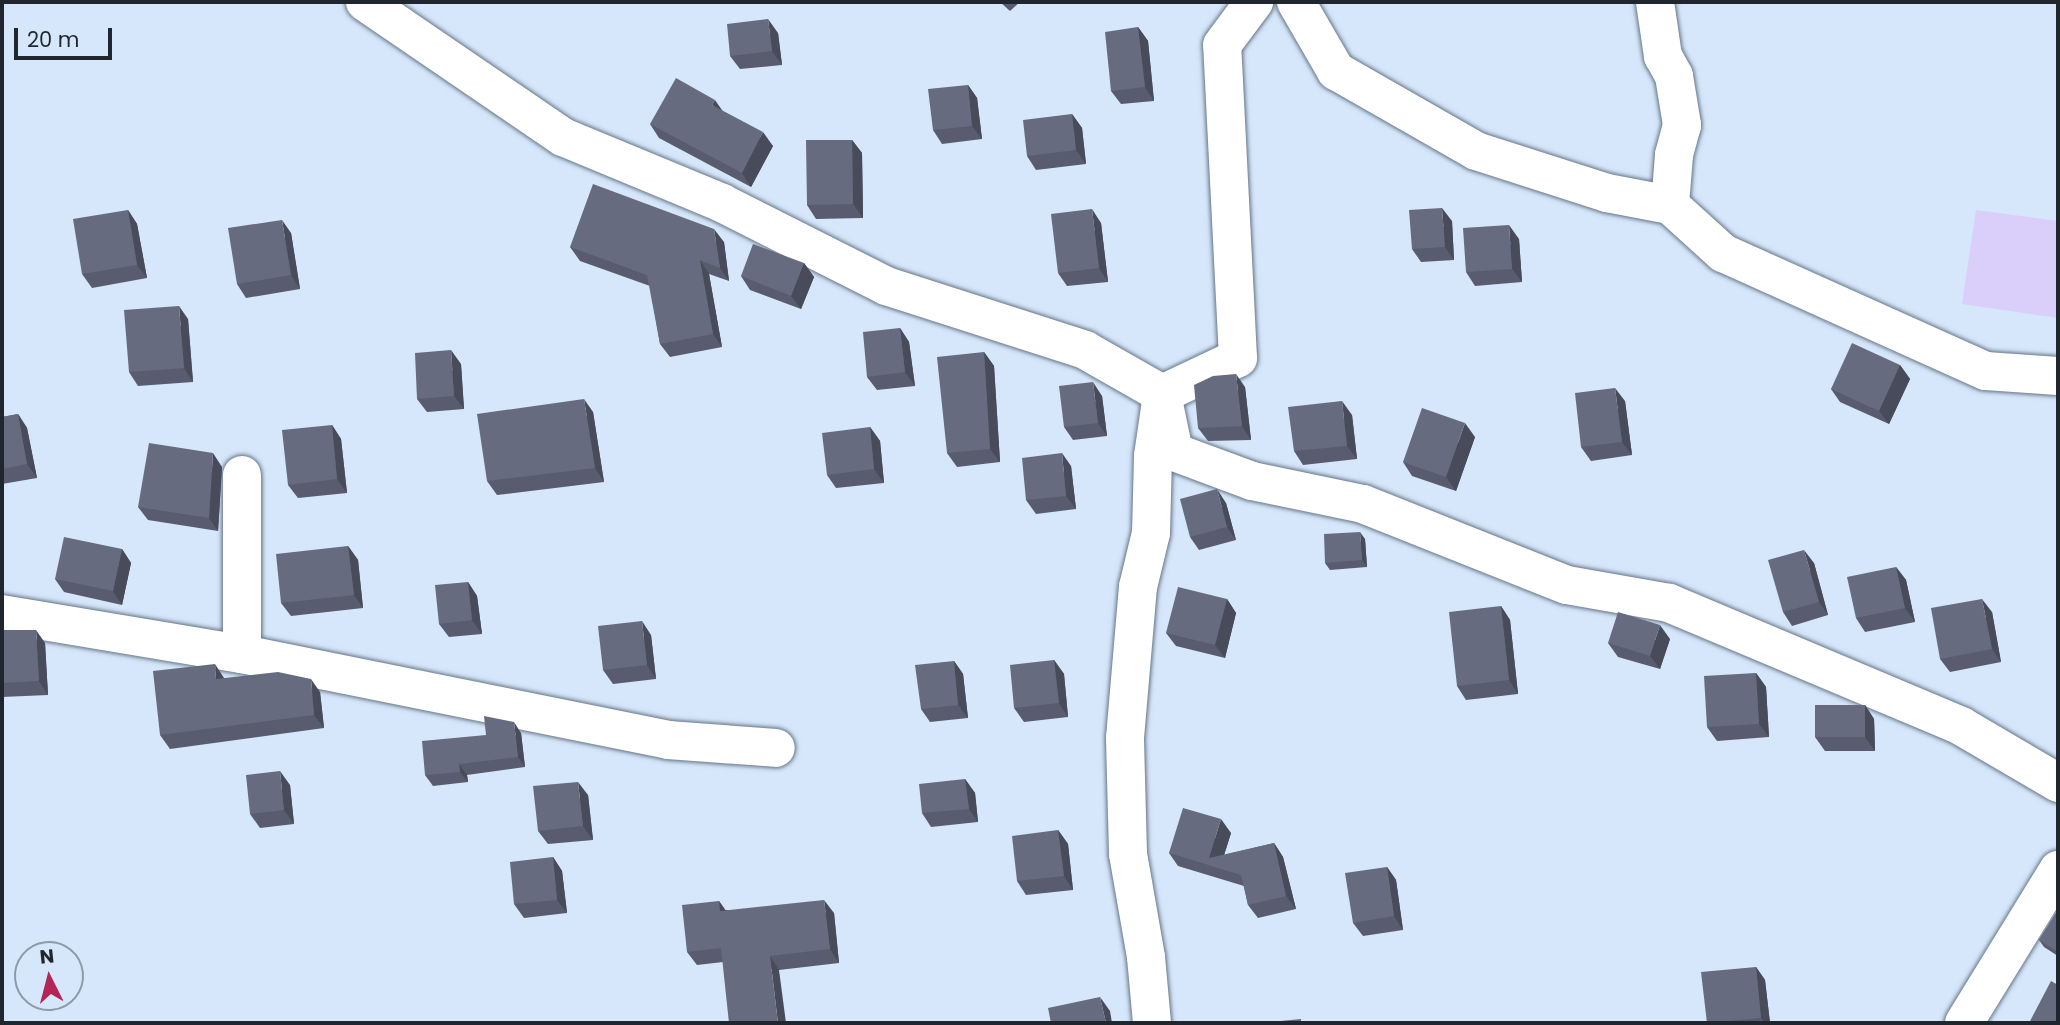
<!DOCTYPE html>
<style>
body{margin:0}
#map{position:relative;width:2060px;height:1025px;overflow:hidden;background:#d6e7fb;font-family:Poppins,sans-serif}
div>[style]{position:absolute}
.green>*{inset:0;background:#dacefa}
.roads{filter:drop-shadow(0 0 2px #667587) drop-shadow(0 0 2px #667587)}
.minor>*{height:38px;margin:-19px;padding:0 19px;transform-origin:19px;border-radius:19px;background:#fff}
.secondary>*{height:38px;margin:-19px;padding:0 19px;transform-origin:19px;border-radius:19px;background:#fff}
.wall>*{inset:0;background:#585c6e}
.shaded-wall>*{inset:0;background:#474b5a}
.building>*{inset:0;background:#666b80}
span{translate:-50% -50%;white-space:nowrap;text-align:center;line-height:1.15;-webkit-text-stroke:7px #d6e7fb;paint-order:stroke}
.frame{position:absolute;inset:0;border:4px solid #1f262d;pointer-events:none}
.north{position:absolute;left:14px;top:941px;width:70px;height:70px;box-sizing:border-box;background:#d6e7fb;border:2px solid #8d9aa9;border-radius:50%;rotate:354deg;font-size:19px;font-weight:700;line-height:28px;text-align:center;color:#1f262d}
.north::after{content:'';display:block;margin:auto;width:24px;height:32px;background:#b42454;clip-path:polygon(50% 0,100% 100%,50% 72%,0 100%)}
.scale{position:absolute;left:14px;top:28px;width:98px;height:32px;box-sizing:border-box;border:4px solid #1f262d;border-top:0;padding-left:9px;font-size:21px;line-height:24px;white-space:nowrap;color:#1f262d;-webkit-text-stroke:5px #d6e7fb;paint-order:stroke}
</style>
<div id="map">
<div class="green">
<div style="clip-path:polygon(1976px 210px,2058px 221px,2058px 318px,1962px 304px)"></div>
</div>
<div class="roads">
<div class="minor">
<div style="left:365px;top:2px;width:240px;rotate:34.3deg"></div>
<div style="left:563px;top:137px;width:172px;rotate:22.5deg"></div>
<div style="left:722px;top:203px;width:184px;rotate:26.8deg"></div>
<div style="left:886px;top:286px;width:209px;rotate:17.8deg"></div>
<div style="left:1085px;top:350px;width:89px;rotate:29.7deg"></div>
<div style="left:1162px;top:394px;width:59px;rotate:78.3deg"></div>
<div style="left:1174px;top:452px;width:83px;rotate:20.4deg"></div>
<div style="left:1252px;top:481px;width:113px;rotate:11.7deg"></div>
<div style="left:1363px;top:504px;width:219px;rotate:21.7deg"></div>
<div style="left:1567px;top:585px;width:104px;rotate:10deg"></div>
<div style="left:1669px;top:603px;width:317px;rotate:22.8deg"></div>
<div style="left:1961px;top:726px;width:113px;rotate:30.4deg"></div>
<div style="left:1296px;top:2px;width:80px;rotate:59.9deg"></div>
<div style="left:1336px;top:71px;width:161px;rotate:29.7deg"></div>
<div style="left:1476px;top:151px;width:138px;rotate:17.8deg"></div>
<div style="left:1607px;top:193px;width:64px;rotate:10.8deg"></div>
<div style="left:1670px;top:205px;width:72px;rotate:42.2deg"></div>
<div style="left:1723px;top:253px;width:288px;rotate:24.2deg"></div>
<div style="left:1986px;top:371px;width:72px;rotate:4deg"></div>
<div style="left:1655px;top:2px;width:55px;rotate:81.6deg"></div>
<div style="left:1663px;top:56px;width:23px;rotate:61deg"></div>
<div style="left:1674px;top:76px;width:50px;rotate:80.7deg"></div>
<div style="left:1682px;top:125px;width:31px;rotate:105deg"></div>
<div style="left:1674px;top:155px;width:50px;rotate:94.6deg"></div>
<div style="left:2px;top:614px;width:243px;rotate:9.5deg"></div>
<div style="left:242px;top:654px;width:435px;rotate:11.4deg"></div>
<div style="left:668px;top:740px;width:108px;rotate:4.2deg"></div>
<div style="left:242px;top:654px;width:179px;rotate:-90deg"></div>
<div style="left:1152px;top:1023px;width:66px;rotate:-95.2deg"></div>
<div style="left:1146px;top:957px;width:105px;rotate:-99.9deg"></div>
<div style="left:1128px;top:854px;width:116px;rotate:-91.5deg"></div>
<div style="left:1125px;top:738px;width:152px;rotate:-85.1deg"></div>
<div style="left:1138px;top:587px;width:56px;rotate:-76.5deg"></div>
<div style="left:1151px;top:533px;width:77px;rotate:-88.5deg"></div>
<div style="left:1153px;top:456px;width:63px;rotate:-81.7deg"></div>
<div style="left:1162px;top:394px;width:84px;rotate:-25.3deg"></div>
<div style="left:1238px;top:358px;width:313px;rotate:-92.9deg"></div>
<div style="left:1222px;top:45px;width:54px;rotate:-53.3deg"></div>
</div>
<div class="secondary">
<div style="left:1964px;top:1023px;width:180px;rotate:-58.4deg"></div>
</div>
</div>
<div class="wall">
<div style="clip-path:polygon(1000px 2px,1020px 2px,1010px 11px)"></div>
<div style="clip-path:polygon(1138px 27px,1148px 41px,1154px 101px,1121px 104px,1111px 91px)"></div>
<div style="clip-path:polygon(778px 33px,782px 65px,740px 69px,730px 56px)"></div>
<div style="clip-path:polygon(968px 85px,977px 98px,982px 139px,942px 144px,933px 130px)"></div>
<div style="clip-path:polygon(722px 111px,773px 146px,751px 187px,659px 138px,650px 124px)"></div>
<div style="clip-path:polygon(1072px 114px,1082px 128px,1086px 164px,1036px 170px,1027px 156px)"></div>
<div style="clip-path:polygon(852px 140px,862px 153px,863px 218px,816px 219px,807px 205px)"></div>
<div style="clip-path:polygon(128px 210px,137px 224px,147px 278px,92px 288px,82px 274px)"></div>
<div style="clip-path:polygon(1452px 221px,1454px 260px,1421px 262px,1412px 249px)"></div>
<div style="clip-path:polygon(1101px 223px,1108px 282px,1067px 286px,1058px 273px)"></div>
<div style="clip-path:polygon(291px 233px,300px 289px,246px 298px,237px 284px)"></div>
<div style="clip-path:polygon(1519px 239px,1522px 282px,1475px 286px,1466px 272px)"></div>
<div style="clip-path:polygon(724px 242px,729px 281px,709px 274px,722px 347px,670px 357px,660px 344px,650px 286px,580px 261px,570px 247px)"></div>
<div style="clip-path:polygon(804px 263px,814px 277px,801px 309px,750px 290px,741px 276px)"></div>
<div style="clip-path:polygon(188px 319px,193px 382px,138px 386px,129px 372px)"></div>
<div style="clip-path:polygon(900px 328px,909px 342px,915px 386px,877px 390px,867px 377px)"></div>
<div style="clip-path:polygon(984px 352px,994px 366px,1000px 462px,957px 467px,947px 453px)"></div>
<div style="clip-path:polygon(461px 364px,464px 409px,427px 412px,417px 399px)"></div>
<div style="clip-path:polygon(1900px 365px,1910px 379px,1889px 424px,1840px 402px,1831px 389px)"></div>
<div style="clip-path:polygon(1245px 387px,1251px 440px,1208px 441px,1198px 428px)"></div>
<div style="clip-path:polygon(1102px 396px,1107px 436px,1073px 440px,1064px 427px)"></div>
<div style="clip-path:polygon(1625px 401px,1632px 455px,1591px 461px,1581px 447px)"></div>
<div style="clip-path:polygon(593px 412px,604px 482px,497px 495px,487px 481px)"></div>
<div style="clip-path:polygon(18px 414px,27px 428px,37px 478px,2px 484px,2px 417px)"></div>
<div style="clip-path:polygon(1352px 415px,1357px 459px,1303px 465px,1294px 451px)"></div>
<div style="clip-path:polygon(332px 425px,341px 439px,347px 493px,298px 498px,288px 485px)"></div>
<div style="clip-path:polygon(870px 427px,880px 441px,884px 483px,836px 488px,827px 475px)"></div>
<div style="clip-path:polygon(1475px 437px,1456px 491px,1412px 476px,1403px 462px)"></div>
<div style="clip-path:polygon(1071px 466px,1076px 509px,1036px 514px,1026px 500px)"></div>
<div style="clip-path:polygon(222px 467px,218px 531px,148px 520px,138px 507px)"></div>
<div style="clip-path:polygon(1226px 503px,1236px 540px,1199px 550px,1190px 537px)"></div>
<div style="clip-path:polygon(1365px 539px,1367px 567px,1330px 570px,1325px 563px)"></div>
<div style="clip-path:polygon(348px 546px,358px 560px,363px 608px,291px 616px,281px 603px)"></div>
<div style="clip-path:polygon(122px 549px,131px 563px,122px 605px,64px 592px,55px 579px)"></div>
<div style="clip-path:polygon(1814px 563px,1828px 615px,1792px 626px,1783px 612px)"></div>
<div style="clip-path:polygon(1896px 567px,1906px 580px,1915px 622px,1865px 632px,1856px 618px)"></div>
<div style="clip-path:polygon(468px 582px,477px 596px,482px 634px,449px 637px,439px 624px)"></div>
<div style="clip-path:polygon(1227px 599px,1236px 613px,1225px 658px,1176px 646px,1166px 633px)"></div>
<div style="clip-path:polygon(1501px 606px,1510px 620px,1518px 694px,1466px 700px,1457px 686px)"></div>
<div style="clip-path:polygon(1992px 612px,2001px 662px,1950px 672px,1940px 659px)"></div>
<div style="clip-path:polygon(2px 630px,45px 643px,48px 695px,2px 697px)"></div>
<div style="clip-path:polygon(651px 635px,656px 679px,613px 684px,603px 670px)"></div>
<div style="clip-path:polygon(1670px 639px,1660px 669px,1618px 657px,1608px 643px)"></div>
<div style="clip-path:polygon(1054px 660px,1064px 674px,1068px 717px,1024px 722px,1014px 708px)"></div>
<div style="clip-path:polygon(954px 661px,963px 674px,968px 718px,930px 722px,921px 709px)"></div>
<div style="clip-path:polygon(1756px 673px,1766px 687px,1769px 737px,1717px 741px,1707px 727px)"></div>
<div style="clip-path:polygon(224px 678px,320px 692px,324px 728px,170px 749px,160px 735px)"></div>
<div style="clip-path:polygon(1865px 705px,1874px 719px,1875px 751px,1825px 751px,1815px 737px)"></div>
<div style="clip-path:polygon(521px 733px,525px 767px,467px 775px,468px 782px,433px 786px,425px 775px)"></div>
<div style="clip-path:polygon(965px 779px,975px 793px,978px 822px,931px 827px,922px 813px)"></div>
<div style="clip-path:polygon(290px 785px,294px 824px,260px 828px,250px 814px)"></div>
<div style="clip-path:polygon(588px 795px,593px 840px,548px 844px,538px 831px)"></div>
<div style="clip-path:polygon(1058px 830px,1068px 844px,1073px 890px,1026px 895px,1017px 881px)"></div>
<div style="clip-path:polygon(1231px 833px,1224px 855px,1274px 843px,1283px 857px,1296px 909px,1258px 918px,1248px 905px,1244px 886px,1178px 866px,1169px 853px)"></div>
<div style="clip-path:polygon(553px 857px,562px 871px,567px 913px,524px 918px,514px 904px)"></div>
<div style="clip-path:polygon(1387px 867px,1396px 880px,1403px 930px,1363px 936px,1353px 923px)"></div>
<div style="clip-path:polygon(719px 901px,725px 910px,834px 913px,839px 963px,779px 970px,723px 962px,697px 965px,687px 952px)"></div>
<div style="clip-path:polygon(2058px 910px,2058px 956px,2044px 947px,2039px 940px)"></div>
<div style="clip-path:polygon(1756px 967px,1765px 980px,1770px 1023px,1707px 1023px)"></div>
</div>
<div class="shaded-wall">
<div style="clip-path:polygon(768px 19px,778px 33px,782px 65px,772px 51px)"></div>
<div style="clip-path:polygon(1138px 27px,1148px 41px,1154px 101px,1145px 87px)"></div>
<div style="clip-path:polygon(968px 85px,977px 98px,982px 139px,972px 126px)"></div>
<div style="clip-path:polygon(715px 100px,724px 113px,712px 105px)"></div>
<div style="clip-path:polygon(1072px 114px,1082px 128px,1086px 164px,1076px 150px)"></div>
<div style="clip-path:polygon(763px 132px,773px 146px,751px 187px,742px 173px)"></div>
<div style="clip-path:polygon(852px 140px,862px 153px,863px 218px,853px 204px)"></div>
<div style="clip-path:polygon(1442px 208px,1452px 221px,1454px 260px,1445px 247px)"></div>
<div style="clip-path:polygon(1092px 209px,1101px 223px,1108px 282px,1099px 268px)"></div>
<div style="clip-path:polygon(128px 210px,137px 224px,147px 278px,137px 265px)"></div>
<div style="clip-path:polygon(282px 220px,291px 233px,300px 289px,291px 275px)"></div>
<div style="clip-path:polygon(1509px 225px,1519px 239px,1522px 282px,1512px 269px)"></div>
<div style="clip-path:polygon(714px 229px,724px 242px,729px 281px,720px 268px)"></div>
<div style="clip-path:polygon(700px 260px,709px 274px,722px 347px,713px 334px)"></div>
<div style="clip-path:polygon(804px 263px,814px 277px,801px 309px,791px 296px)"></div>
<div style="clip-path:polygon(179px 306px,188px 319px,193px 382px,184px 368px)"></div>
<div style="clip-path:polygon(900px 328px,909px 342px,915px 386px,905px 372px)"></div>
<div style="clip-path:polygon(451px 350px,461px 364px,464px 409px,454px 396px)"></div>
<div style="clip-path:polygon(984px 352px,994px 366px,1000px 462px,990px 449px)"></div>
<div style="clip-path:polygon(1900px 365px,1910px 379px,1889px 424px,1879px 411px)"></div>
<div style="clip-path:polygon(1236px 374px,1245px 387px,1251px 440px,1242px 426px)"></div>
<div style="clip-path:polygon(1093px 382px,1102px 396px,1107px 436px,1098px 423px)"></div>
<div style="clip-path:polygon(1615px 388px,1625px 401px,1632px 455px,1622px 442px)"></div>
<div style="clip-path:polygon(584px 399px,593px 412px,604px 482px,595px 468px)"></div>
<div style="clip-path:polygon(1342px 401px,1352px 415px,1357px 459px,1347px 446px)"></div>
<div style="clip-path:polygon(18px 414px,27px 428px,37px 478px,27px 464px)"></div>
<div style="clip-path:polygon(1465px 423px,1475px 437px,1456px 491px,1446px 477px)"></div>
<div style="clip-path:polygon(332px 425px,341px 439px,347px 493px,337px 479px)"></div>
<div style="clip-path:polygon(870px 427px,880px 441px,884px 483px,874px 469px)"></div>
<div style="clip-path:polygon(213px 453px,222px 467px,218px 531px,209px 518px)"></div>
<div style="clip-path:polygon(1062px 453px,1071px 466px,1076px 509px,1066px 496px)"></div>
<div style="clip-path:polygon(1217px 489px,1226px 503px,1236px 540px,1227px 527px)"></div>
<div style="clip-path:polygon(1360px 532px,1365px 539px,1367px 567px,1362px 560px)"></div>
<div style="clip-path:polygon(348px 546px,358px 560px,363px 608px,354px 595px)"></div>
<div style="clip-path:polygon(122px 549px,131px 563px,122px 605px,113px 591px)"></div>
<div style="clip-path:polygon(1804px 550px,1814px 563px,1828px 615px,1819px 602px)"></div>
<div style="clip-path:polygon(1896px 567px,1906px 580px,1915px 622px,1905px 608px)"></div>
<div style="clip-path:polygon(468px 582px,477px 596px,482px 634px,472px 620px)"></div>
<div style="clip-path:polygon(1227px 599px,1236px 613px,1225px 658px,1215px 645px)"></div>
<div style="clip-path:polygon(1982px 599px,1992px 612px,2001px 662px,1992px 649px)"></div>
<div style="clip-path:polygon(1501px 606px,1510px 620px,1518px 694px,1509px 680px)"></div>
<div style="clip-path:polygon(642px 621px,651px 635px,656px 679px,647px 665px)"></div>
<div style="clip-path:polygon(1660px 625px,1670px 639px,1660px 669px,1650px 656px)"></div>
<div style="clip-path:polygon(36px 630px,45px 643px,48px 695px,39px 681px)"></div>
<div style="clip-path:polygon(1054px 660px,1064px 674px,1068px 717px,1059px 703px)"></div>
<div style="clip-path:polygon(954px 661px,963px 674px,968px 718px,958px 705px)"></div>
<div style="clip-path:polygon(215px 664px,224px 678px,226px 693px,216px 679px)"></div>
<div style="clip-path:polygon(1756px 673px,1766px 687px,1769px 737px,1759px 724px)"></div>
<div style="clip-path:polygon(311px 679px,320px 692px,324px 728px,314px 715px)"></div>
<div style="clip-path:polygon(1865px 705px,1874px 719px,1875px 751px,1865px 737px)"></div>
<div style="clip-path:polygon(514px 722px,521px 733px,525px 767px,518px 757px)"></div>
<div style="clip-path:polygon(459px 764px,467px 775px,468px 782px,460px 772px)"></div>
<div style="clip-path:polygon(280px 771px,290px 785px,294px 824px,284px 810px)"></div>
<div style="clip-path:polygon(965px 779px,975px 793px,978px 822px,969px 809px)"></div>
<div style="clip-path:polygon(578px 782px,588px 795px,593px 840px,583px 826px)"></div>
<div style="clip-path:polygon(1221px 819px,1231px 833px,1220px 868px,1209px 858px)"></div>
<div style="clip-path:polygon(1058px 830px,1068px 844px,1073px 890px,1064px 876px)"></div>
<div style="clip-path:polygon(1274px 843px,1283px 857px,1296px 909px,1286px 896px)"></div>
<div style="clip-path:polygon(553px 857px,562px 871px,567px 913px,557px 900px)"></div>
<div style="clip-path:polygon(1387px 867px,1396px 880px,1403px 930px,1394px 916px)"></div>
<div style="clip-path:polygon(824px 900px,834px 913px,839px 963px,830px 949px)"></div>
<div style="clip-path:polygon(719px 901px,729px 915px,720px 911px)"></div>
<div style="clip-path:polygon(770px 956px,779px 970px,786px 1023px,778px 1023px)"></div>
<div style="clip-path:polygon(1756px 967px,1765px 980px,1770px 1023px,1765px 1023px,1761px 1018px)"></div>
<div style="clip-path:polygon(1100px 997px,1110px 1011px,1112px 1023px,1106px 1023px)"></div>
</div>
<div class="building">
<div style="clip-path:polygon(768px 19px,772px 51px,730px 56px,727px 24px)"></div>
<div style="clip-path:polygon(1138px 27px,1145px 87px,1111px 91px,1105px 32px)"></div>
<div style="clip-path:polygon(676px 78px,715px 100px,712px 105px,763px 132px,742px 173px,650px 124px)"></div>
<div style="clip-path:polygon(968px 85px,972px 126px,933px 130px,928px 89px)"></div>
<div style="clip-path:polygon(1072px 114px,1076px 150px,1027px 156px,1023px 120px)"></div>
<div style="clip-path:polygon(806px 140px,852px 140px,853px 204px,807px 205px)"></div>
<div style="clip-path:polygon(593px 184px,714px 229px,720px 268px,700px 260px,713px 334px,660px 344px,647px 275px,570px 247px)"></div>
<div style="clip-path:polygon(1442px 208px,1445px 247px,1412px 249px,1409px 210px)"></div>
<div style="clip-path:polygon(1092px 209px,1099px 268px,1058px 273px,1051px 214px)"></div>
<div style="clip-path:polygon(128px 210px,137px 265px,82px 274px,73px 219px)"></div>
<div style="clip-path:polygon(282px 220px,291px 275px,237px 284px,228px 228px)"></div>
<div style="clip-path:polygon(1509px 225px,1512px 269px,1466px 272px,1463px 228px)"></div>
<div style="clip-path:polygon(753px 244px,804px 263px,791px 296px,741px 276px)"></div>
<div style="clip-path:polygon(179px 306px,184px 368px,129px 372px,124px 310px)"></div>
<div style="clip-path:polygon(900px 328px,905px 372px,867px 377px,863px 332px)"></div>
<div style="clip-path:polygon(1852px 343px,1900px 365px,1879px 411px,1831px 389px)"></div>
<div style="clip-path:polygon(451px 350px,454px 396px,417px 399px,415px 353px)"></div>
<div style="clip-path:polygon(984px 352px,990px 449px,947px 453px,937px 357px)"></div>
<div style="clip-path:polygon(1236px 374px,1242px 426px,1198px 428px,1194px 385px,1213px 376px)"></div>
<div style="clip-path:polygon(1093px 382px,1098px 423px,1064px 427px,1059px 386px)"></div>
<div style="clip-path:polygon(1615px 388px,1622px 442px,1581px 447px,1575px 393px)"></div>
<div style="clip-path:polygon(584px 399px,595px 468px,487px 481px,477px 414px)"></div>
<div style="clip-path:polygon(1342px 401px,1347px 446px,1294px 451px,1288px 407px)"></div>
<div style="clip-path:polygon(1422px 408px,1465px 423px,1446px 477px,1403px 462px)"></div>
<div style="clip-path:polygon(18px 414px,27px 464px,2px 469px,2px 417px)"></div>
<div style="clip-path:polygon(332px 425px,337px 479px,288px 485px,282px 430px)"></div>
<div style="clip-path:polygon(870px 427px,874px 469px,827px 475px,822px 433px)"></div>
<div style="clip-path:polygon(149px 443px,213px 453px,209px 518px,138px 507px)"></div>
<div style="clip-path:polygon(1062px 453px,1066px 496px,1026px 500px,1022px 458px)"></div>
<div style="clip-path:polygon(1217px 489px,1227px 527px,1190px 537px,1180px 499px)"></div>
<div style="clip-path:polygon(1360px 532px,1362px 560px,1325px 563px,1324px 534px)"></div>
<div style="clip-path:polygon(64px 537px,122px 549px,113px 591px,55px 579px)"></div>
<div style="clip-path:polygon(348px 546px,354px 595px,281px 603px,276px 554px)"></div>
<div style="clip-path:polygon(1804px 550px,1819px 602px,1783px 612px,1768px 560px)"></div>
<div style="clip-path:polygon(1896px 567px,1905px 608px,1856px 618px,1847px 577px)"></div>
<div style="clip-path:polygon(468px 582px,472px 620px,439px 624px,435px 585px)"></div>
<div style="clip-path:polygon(1178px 587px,1227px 599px,1215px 645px,1166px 633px)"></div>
<div style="clip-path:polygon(1982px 599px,1992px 649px,1940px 659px,1931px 608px)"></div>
<div style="clip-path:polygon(1501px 606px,1509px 680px,1457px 686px,1449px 612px)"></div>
<div style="clip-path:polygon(1618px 612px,1660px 625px,1650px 656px,1608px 643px)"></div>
<div style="clip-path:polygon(642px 621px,647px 665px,603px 670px,598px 626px)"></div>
<div style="clip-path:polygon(2px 630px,36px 630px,39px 681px,2px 683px)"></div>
<div style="clip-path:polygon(1054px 660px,1059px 703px,1014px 708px,1010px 665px)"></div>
<div style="clip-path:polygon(954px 661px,958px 705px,921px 709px,915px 665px)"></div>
<div style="clip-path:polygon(215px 664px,216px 679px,278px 672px,311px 679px,314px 715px,160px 735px,153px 671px)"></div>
<div style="clip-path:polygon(1756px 673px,1759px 724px,1707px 727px,1704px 676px)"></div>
<div style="clip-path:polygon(1815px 705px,1865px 705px,1865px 737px,1815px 737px)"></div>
<div style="clip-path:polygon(484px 716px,514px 722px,518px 757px,459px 764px,460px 772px,425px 775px,422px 741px,486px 735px)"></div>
<div style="clip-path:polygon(280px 771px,284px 810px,250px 814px,246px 775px)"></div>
<div style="clip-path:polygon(965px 779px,969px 809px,922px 813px,919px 784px)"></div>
<div style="clip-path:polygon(578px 782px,583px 826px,538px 831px,533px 786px)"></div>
<div style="clip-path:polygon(1183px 808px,1221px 819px,1209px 858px,1274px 843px,1286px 896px,1248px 905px,1241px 875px,1169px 853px)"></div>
<div style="clip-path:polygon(1058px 830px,1064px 876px,1017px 881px,1012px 836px)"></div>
<div style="clip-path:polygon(553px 857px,557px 900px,514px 904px,510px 862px)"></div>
<div style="clip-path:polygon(1387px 867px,1394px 916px,1353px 923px,1345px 873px)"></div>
<div style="clip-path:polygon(824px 900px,830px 949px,770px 956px,778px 1023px,729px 1023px,721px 948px,687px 952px,682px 905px,719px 901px,720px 911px)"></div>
<div style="clip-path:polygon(2058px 910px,2058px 952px,2039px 940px)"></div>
<div style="clip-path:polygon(1756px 967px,1761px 1018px,1707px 1023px,1701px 972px)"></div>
<div style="clip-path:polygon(2051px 981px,2058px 985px,2058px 1023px,2029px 1023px)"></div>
<div style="clip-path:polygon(1100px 997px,1106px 1023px,1051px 1023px,1048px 1008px)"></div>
<div style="clip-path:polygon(1301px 1019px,1301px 1023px,1260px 1023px)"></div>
</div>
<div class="frame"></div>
<div class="north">N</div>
<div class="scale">20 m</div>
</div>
